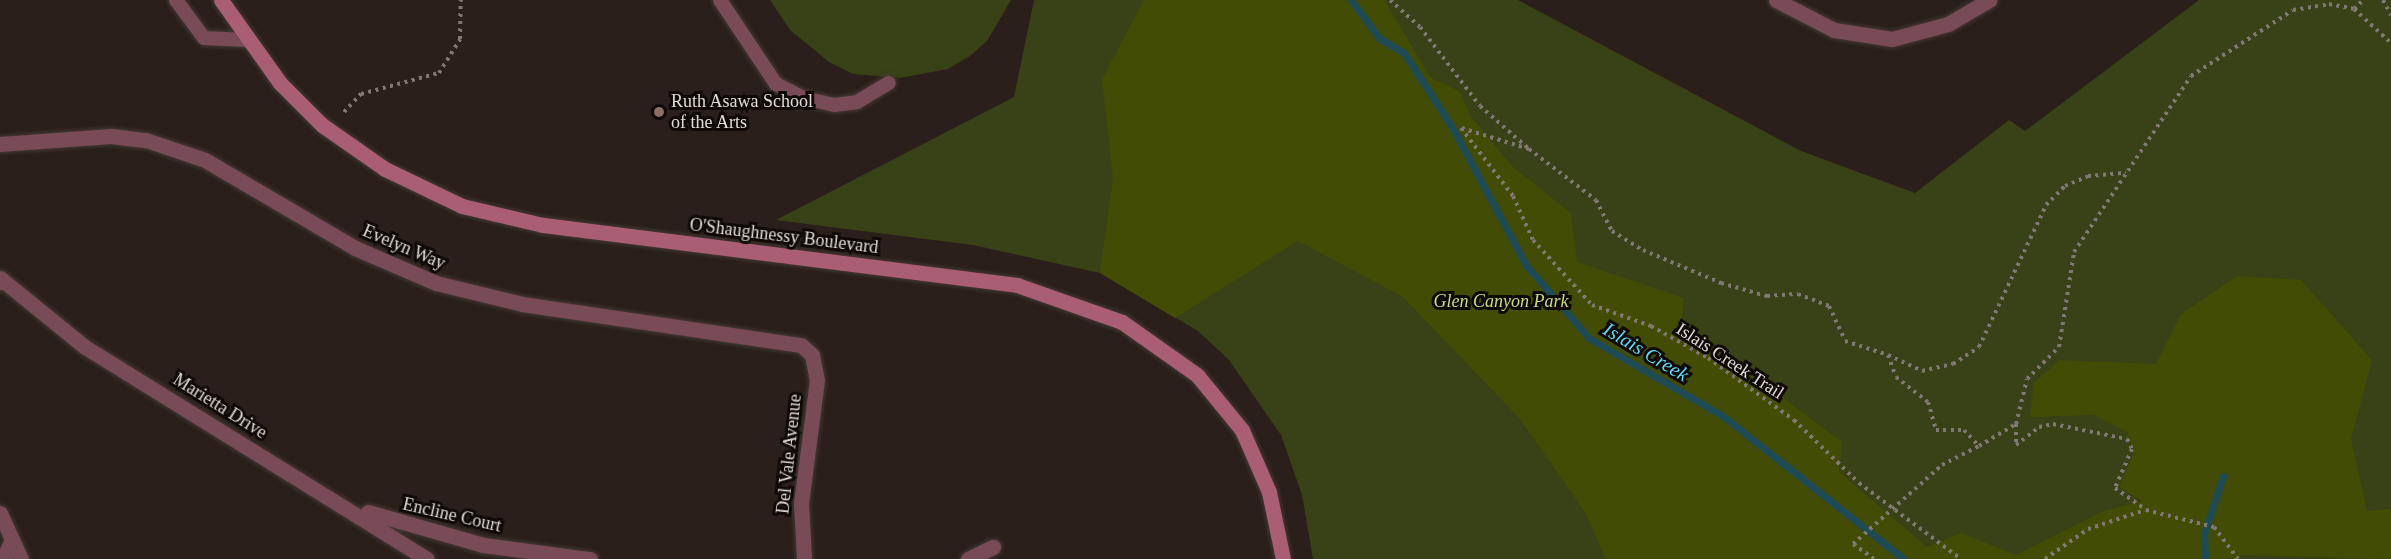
<!DOCTYPE html>
<style>
body{margin:0}
#map{position:relative;width:2391px;height:559px;overflow:hidden;background:#2a1f1a;font-family:"Times New Roman",serif}
div>[style]{position:absolute}
.green>*{inset:0;background:#394116}
.forest>*{inset:0;background:#424c05}
.stream>*{height:7px;margin:-3.5px;padding:0 3.5px;transform-origin:3.5px;border-radius:3.5px;background:#1d4b57}
.path>*{height:4px;margin-top:-2px;transform-origin:0;background:repeating-linear-gradient(90deg,#817874 0 3px,transparent 0 7.5px)}
.roads{filter:drop-shadow(0 0 2px #443934) drop-shadow(0 0 2px #443934)}
.service>*{height:14px;margin:-7px;padding:0 7px;transform-origin:7px;border-radius:7px;background:#794a57}
.minor>*{height:15px;margin:-7.5px;padding:0 7.5px;transform-origin:7.5px;border-radius:7.5px;background:#794a57}
.tertiary>*{height:15px;margin:-7.5px;padding:0 7.5px;transform-origin:7.5px;border-radius:7.5px;background:#794a57}
.secondary>*{height:15px;margin:-7.5px;padding:0 7.5px;transform-origin:7.5px;border-radius:7.5px;background:#aa5e75}
.dots>*{width:16px;height:16px;translate:-50% -50%;box-sizing:border-box;border:3px solid #0f0a08;border-radius:50%}
span{translate:-50% -50%;white-space:nowrap;text-align:center;line-height:1.15;-webkit-text-stroke:6px #0f0a08;paint-order:stroke}
.poi-label{font-size:18px;color:#e1d9d6}
.left{translate:0 -50%;text-align:left}
.street-label{font-size:18px;color:#e1d9d6}
.park-label{font-size:18px;color:#c8db7f;font-style:italic}
.water-label{font-size:20px;color:#5bdafb;font-style:italic}
</style>
<div id="map">
<div class="green">
<div style="clip-path:polygon(770px 0,1011px 0,987px 41px,970px 56px,948px 69px,900px 78px,853px 74px,829px 62px,790px 30px)"></div>
<div style="clip-path:polygon(1034px 0,1518px 0,1801px 151px,1915px 193px,2009px 120px,2025px 131px,2199px 0,2391px 0,2391px 559px,1313px 559px,1302px 495px,1281px 435px,1229px 360px,1198px 331px,1100px 273px,973px 245px,776px 220px,1014px 97px)"></div>
</div>
<div class="forest">
<div style="clip-path:polygon(1144px 0,1384px 0,1431px 78px,1459px 91px,1471px 117px,1512px 166px,1571px 213px,1577px 262px,1684px 298px,1682px 322px,1842px 442px,1839px 472px,1927px 547px,1961px 533px,2016px 555px,2101px 512px,2142px 501px,2119px 487px,2134px 453px,2127px 432px,2094px 415px,2030px 417px,2034px 383px,2060px 360px,2156px 364px,2181px 314px,2237px 276px,2301px 280px,2372px 360px,2351px 439px,2367px 511px,2391px 509px,2391px 559px,2241px 555px,2238px 559px,1606px 559px,1585px 512px,1520px 419px,1403px 297px,1298px 241px,1175px 318px,1100px 273px,1113px 178px,1102px 79px)"></div>
</div>
<div class="stream">
<div style="left:1351px;top:0;width:47px;rotate:53.6deg"></div>
<div style="left:1379px;top:38px;width:29px;rotate:31deg"></div>
<div style="left:1404px;top:53px;width:88px;rotate:57deg"></div>
<div style="left:1452px;top:127px;width:157px;rotate:61.8deg"></div>
<div style="left:1526px;top:265px;width:96px;rotate:49.2deg"></div>
<div style="left:1589px;top:338px;width:155px;rotate:30.2deg"></div>
<div style="left:1723px;top:416px;width:231px;rotate:38.3deg"></div>
<div style="left:2205px;top:559px;width:25px;rotate:-92deg"></div>
<div style="left:2204px;top:534px;width:61px;rotate:-71.9deg"></div>
</div>
<div class="path">
<div style="left:1390px;top:0;width:40px;rotate:42deg"></div>
<div style="left:1420px;top:27px;width:99px;rotate:52.8deg"></div>
<div style="left:1480px;top:106px;width:65px;rotate:41.3deg"></div>
<div style="left:1529px;top:149px;width:71px;rotate:-162.8deg"></div>
<div style="left:1461px;top:128px;width:86px;rotate:52.6deg"></div>
<div style="left:1513px;top:196px;width:48px;rotate:65.6deg"></div>
<div style="left:1533px;top:240px;width:88px;rotate:47.8deg"></div>
<div style="left:1592px;top:305px;width:63px;rotate:19.6deg"></div>
<div style="left:1651px;top:326px;width:65px;rotate:29.3deg"></div>
<div style="left:1708px;top:358px;width:106px;rotate:35.8deg"></div>
<div style="left:1794px;top:420px;width:91px;rotate:44.1deg"></div>
<div style="left:1859px;top:483px;width:127px;rotate:36.7deg"></div>
<div style="left:2383px;top:0;width:17px;rotate:62deg"></div>
<div style="left:2354px;top:9px;width:13px;rotate:-45deg"></div>
<div style="left:344px;top:112px;width:25px;rotate:-47deg"></div>
<div style="left:361px;top:94px;width:81px;rotate:-15.1deg"></div>
<div style="left:439px;top:73px;width:40px;rotate:-58deg"></div>
<div style="left:460px;top:39px;width:39px;rotate:-89deg"></div>
<div style="left:1529px;top:149px;width:84px;rotate:37.3deg"></div>
<div style="left:1596px;top:200px;width:35px;rotate:63deg"></div>
<div style="left:1612px;top:231px;width:36px;rotate:32deg"></div>
<div style="left:1643px;top:250px;width:85px;rotate:22.9deg"></div>
<div style="left:1721px;top:283px;width:48px;rotate:15.8deg"></div>
<div style="left:1767px;top:296px;width:31px;rotate:-4deg"></div>
<div style="left:1798px;top:294px;width:33px;rotate:21deg"></div>
<div style="left:1829px;top:306px;width:38px;rotate:65deg"></div>
<div style="left:1845px;top:341px;width:45px;rotate:18deg"></div>
<div style="left:1888px;top:355px;width:23px;rotate:70deg"></div>
<div style="left:1896px;top:377px;width:41px;rotate:38deg"></div>
<div style="left:1928px;top:402px;width:29px;rotate:74deg"></div>
<div style="left:1936px;top:430px;width:28px"></div>
<div style="left:1964px;top:430px;width:22px;rotate:47deg"></div>
<div style="left:1979px;top:446px;width:43px;rotate:-30.7deg"></div>
<div style="left:2016px;top:424px;width:21px;rotate:90deg"></div>
<div style="left:2016px;top:445px;width:29px;rotate:-38deg"></div>
<div style="left:2039px;top:427px;width:14px;rotate:-12deg"></div>
<div style="left:2053px;top:424px;width:76px;rotate:11.5deg"></div>
<div style="left:2127px;top:439px;width:11px;rotate:63deg"></div>
<div style="left:2132px;top:449px;width:43px;rotate:113.6deg"></div>
<div style="left:2115px;top:488px;width:38px;rotate:35deg"></div>
<div style="left:2146px;top:510px;width:70px;rotate:14deg"></div>
<div style="left:2214px;top:527px;width:40px;rotate:53deg"></div>
<div style="left:1888px;top:355px;width:38px;rotate:25deg"></div>
<div style="left:1922px;top:371px;width:32px;rotate:-13deg"></div>
<div style="left:1953px;top:364px;width:31px;rotate:-33deg"></div>
<div style="left:1979px;top:347px;width:157px;rotate:-64.7deg"></div>
<div style="left:2046px;top:205px;width:27px;rotate:-45deg"></div>
<div style="left:2065px;top:186px;width:25px;rotate:-23deg"></div>
<div style="left:2088px;top:176px;width:38px;rotate:-5deg"></div>
<div style="left:2016px;top:424px;width:46px;rotate:-76.3deg"></div>
<div style="left:2027px;top:379px;width:45px;rotate:-45deg"></div>
<div style="left:2059px;top:347px;width:96px;rotate:-81deg"></div>
<div style="left:2074px;top:252px;width:211px;rotate:-56.4deg"></div>
<div style="left:2191px;top:76px;width:121px;rotate:-32.9deg"></div>
<div style="left:2293px;top:10px;width:36px;rotate:-9deg"></div>
<div style="left:2329px;top:4px;width:25px;rotate:11deg"></div>
<div style="left:2354px;top:9px;width:50px;rotate:42.6deg"></div>
<div style="left:1874px;top:559px;width:26px;rotate:-144deg"></div>
<div style="left:1853px;top:544px;width:119px;rotate:-41.6deg"></div>
<div style="left:1942px;top:465px;width:42px;rotate:-27.2deg"></div>
<div style="left:2045px;top:559px;width:52px;rotate:-34.9deg"></div>
<div style="left:2088px;top:529px;width:60px;rotate:-18.4deg"></div>
</div>
<div class="roads">
<div class="service">
<div style="left:176px;top:0;width:47px;rotate:53.6deg"></div>
<div style="left:204px;top:38px;width:43px;rotate:2.7deg"></div>
<div style="left:720px;top:0;width:101px;rotate:56.3deg"></div>
<div style="left:776px;top:84px;width:31px;rotate:27deg"></div>
<div style="left:804px;top:98px;width:31px;rotate:13deg"></div>
<div style="left:834px;top:105px;width:23px;rotate:-7deg"></div>
<div style="left:857px;top:102px;width:37px;rotate:-31deg"></div>
</div>
<div class="minor">
<div style="left:1776px;top:0;width:65px;rotate:27.3deg"></div>
<div style="left:1834px;top:30px;width:59px;rotate:8.8deg"></div>
<div style="left:1892px;top:39px;width:58px;rotate:-15deg"></div>
<div style="left:1948px;top:24px;width:48px;rotate:-30.3deg"></div>
<div style="left:0;top:144px;width:111px;rotate:-4.1deg"></div>
<div style="left:111px;top:136px;width:35px;rotate:7deg"></div>
<div style="left:146px;top:140px;width:62px;rotate:18.7deg"></div>
<div style="left:205px;top:160px;width:174px;rotate:30.4deg"></div>
<div style="left:355px;top:248px;width:88px;rotate:23.4deg"></div>
<div style="left:436px;top:283px;width:89px;rotate:13.7deg"></div>
<div style="left:522px;top:304px;width:282px;rotate:8.4deg"></div>
<div style="left:801px;top:345px;width:15px;rotate:42deg"></div>
<div style="left:812px;top:355px;width:25px;rotate:79deg"></div>
<div style="left:817px;top:380px;width:124px;rotate:97.4deg"></div>
<div style="left:801px;top:503px;width:56px;rotate:86.9deg"></div>
<div style="left:0;top:278px;width:109px;rotate:39.1deg"></div>
<div style="left:85px;top:347px;width:402px;rotate:31.8deg"></div>
<div style="left:368px;top:512px;width:120px;rotate:16deg"></div>
<div style="left:483px;top:545px;width:108px;rotate:7.5deg"></div>
<div style="left:3px;top:559px;width:19px;rotate:-65deg"></div>
<div style="left:968px;top:559px;width:28px;rotate:-26deg"></div>
</div>
<div class="tertiary">
<div style="left:0;top:282px;width:3px"></div>
<div style="left:0;top:513px;width:51px;rotate:65.5deg"></div>
</div>
<div class="secondary">
<div style="left:221px;top:0;width:102px;rotate:54.6deg"></div>
<div style="left:280px;top:83px;width:59px;rotate:45deg"></div>
<div style="left:322px;top:125px;width:77px;rotate:34.9deg"></div>
<div style="left:385px;top:169px;width:85px;rotate:25.7deg"></div>
<div style="left:462px;top:206px;width:83px;rotate:13.2deg"></div>
<div style="left:543px;top:225px;width:478px;rotate:7.2deg"></div>
<div style="left:1017px;top:285px;width:111px;rotate:19.4deg"></div>
<div style="left:1122px;top:322px;width:92px;rotate:35.2deg"></div>
<div style="left:1197px;top:375px;width:71px;rotate:50.7deg"></div>
<div style="left:1242px;top:430px;width:68px;rotate:66.5deg"></div>
<div style="left:1269px;top:492px;width:68px;rotate:78.2deg"></div>
</div>
</div>
<div class="dots">
<div style="left:659px;top:112px;background:#8d6e63"></div>
</div>
<div class="poi-label">
<span class="left" style="left:671px;top:112px">Ruth Asawa School<br>of the Arts</span>
</div>
<div class="street-label">
<span style="left:784px;top:236px;rotate:7deg">O'Shaughnessy Boulevard</span>
<span style="left:404px;top:247px;rotate:23deg">Evelyn Way</span>
<span style="left:1730px;top:361px;rotate:33deg">Islais Creek Trail</span>
<span style="left:220px;top:406px;rotate:32deg">Marietta Drive</span>
<span style="left:789px;top:454px;rotate:-84deg">Del Vale Avenue</span>
<span style="left:452px;top:515px;rotate:13deg">Encline Court</span>
</div>
<div class="park-label">
<span style="left:1501px;top:301px">Glen Canyon Park</span>
</div>
<div class="water-label">
<span style="left:1646px;top:352px;rotate:31deg">Islais Creek</span>
</div>
</div>
